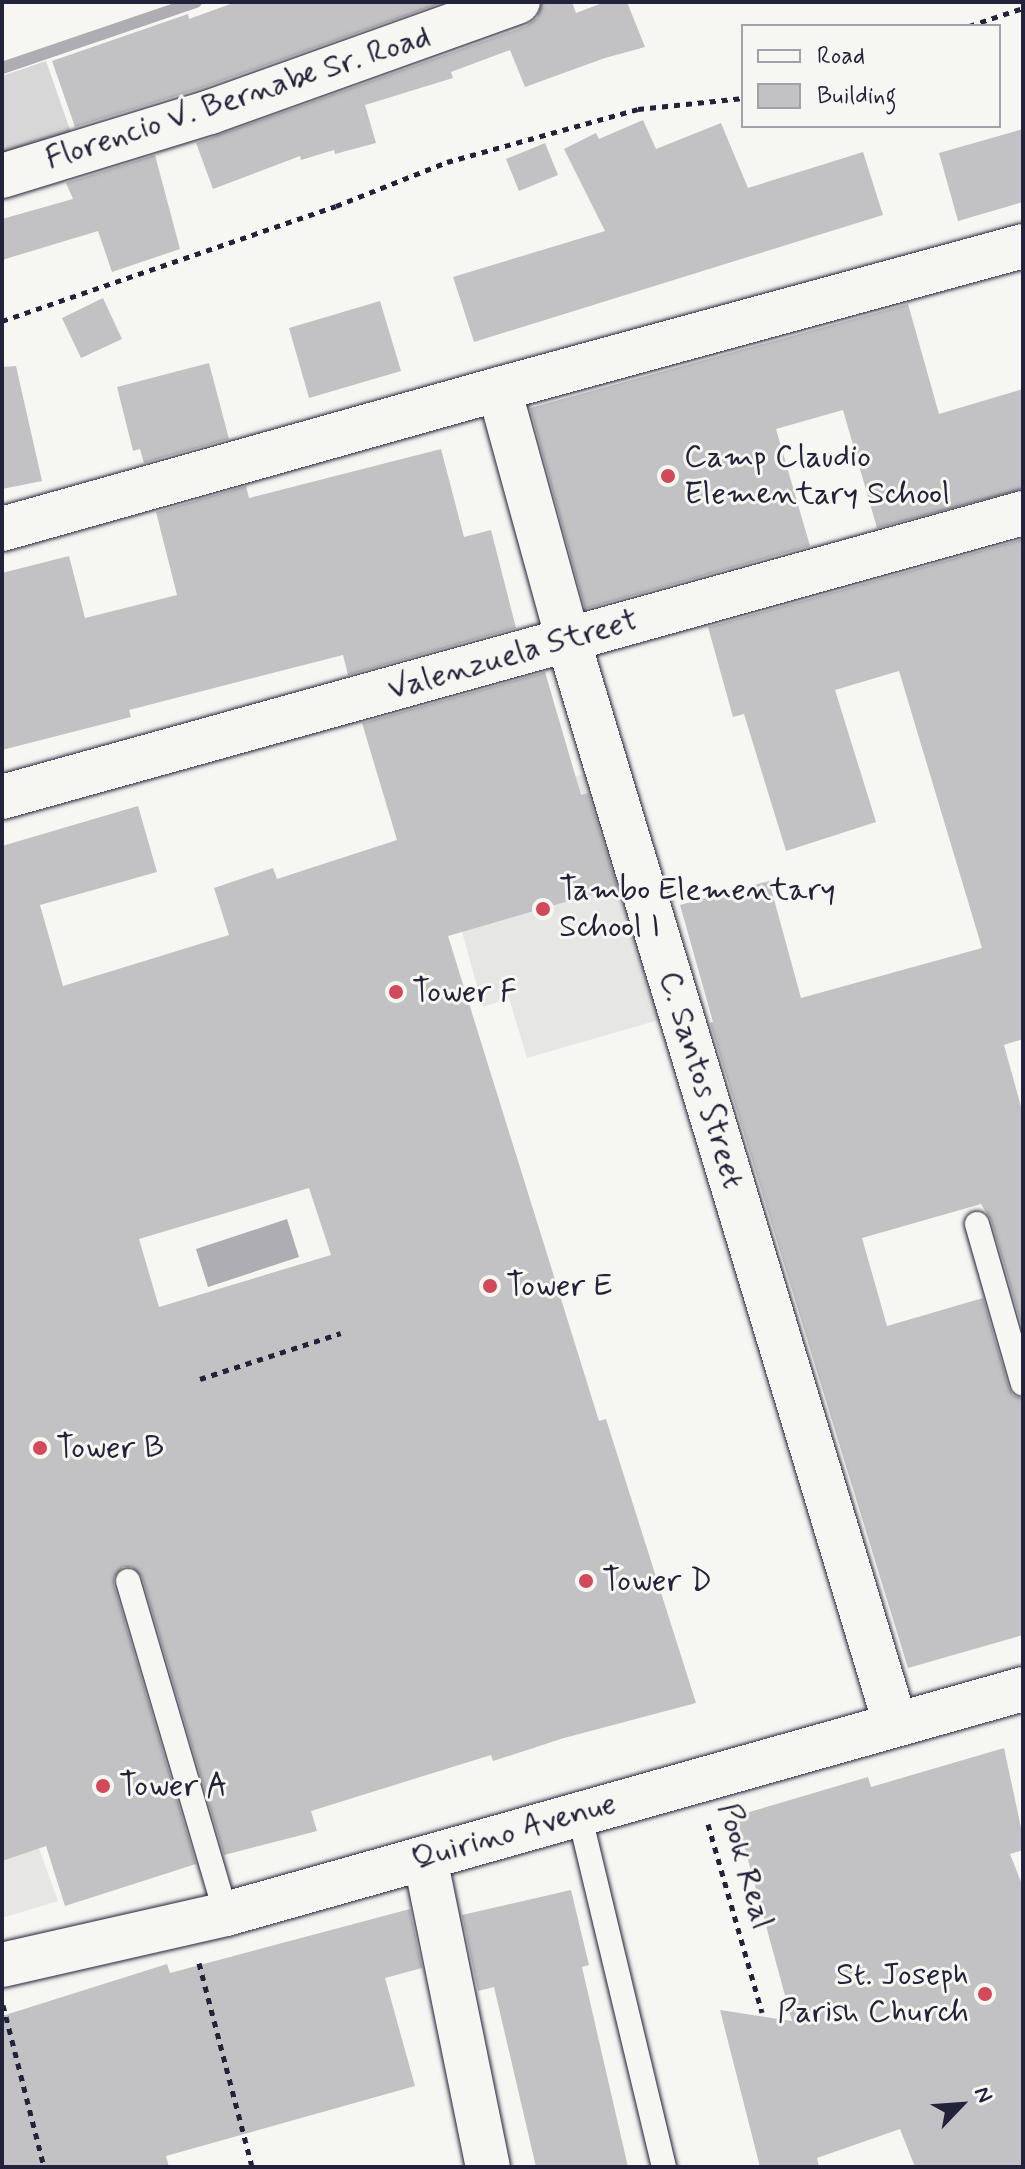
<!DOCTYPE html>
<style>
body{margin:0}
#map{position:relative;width:1025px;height:2169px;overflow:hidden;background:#f6f6f2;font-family:Mynerve,sans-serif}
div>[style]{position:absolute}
.built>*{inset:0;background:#e6e6e4}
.green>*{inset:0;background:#d7d7d7}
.water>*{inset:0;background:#adadb3}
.stream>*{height:12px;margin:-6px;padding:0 6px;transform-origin:6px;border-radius:6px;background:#adadb3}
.building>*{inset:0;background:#c2c2c4}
.path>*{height:5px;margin-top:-2.5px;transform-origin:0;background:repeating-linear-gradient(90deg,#22223b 0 6px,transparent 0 12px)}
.roads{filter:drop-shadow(0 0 2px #22223b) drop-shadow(0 0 2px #22223b)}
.lane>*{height:24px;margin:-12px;padding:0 12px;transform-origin:12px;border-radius:12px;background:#f6f6f2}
.street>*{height:44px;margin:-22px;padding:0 22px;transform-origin:22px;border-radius:22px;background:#f6f6f2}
.secondary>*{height:44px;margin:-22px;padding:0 22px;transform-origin:22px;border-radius:22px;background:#f6f6f2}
.dots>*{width:22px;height:22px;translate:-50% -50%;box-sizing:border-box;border:4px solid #f6f6f2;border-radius:50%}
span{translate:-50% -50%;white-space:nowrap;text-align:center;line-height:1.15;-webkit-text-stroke:6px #f6f6f2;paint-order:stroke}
.street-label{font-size:32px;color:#22223b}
.poi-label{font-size:32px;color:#22223b}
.left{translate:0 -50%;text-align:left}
.right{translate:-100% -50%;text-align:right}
.frame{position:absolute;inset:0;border:4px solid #22223b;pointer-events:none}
.legend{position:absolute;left:741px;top:24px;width:260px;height:104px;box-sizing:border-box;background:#f6f6f2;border:2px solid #a1a1a9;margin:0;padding:10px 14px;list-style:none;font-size:24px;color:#22223b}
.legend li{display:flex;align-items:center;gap:16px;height:40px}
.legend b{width:40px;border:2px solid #a1a1a9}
.north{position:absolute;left:921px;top:2065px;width:80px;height:80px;-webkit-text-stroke:6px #f6f6f2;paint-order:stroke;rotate:65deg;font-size:22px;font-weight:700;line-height:32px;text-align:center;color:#22223b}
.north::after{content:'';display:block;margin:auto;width:28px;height:36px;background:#22223b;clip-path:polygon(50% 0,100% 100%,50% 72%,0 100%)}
</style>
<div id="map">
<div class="built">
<div style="clip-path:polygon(590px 772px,662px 1019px,527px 1058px,509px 998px,483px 1007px,431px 821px)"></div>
<div style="clip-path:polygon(2px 1746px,58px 1901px,2px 1918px)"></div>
</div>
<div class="green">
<div style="clip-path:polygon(46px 61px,75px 144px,2px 166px,2px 76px)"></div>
</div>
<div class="water">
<div style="clip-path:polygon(287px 1219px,299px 1257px,208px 1287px,196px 1249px)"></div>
</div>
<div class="stream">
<div style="left:2px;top:68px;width:205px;rotate:-18.8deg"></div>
</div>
<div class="building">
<div style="clip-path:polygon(236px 2px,444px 2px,202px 88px,75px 127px,52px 61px,188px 14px,189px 19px)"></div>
<div style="clip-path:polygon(542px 2px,572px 2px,576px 13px,605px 2px,627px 2px,645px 47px,605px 58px,525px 87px,510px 50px,451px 72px,453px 78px,365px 105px,376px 143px,335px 154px,334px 150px,301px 160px,300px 156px,213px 189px,196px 143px,526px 26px,537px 18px)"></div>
<div style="clip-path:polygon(643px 120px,656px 149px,721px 123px,748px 188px,863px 152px,883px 215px,474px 342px,453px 277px,605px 231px,564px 149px,596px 133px,599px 139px)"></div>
<div style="clip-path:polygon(1023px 129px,1023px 202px,958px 221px,939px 153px)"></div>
<div style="clip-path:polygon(545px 143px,558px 175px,519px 191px,506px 159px)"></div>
<div style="clip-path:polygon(155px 155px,180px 249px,112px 272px,98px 231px,2px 260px,2px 219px,73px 199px,66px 183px)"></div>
<div style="clip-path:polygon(103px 298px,122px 339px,81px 358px,62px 318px)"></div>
<div style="clip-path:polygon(380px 301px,401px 371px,309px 398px,289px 328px)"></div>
<div style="clip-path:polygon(908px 304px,939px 414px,1023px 389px,1023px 489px,877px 528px,843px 410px,776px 429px,810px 546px,585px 609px,530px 408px)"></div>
<div style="clip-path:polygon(209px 363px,229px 439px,144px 463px,140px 449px,133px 451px,117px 387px)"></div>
<div style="clip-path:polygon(16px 366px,42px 481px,2px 489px,2px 367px)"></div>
<div style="clip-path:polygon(441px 449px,464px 537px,491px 530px,516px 628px,348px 675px,343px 655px,129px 710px,131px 717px,2px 750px,2px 573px,69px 556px,85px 618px,177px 595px,156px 512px,246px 486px,249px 498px)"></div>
<div style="clip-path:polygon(1023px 539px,1023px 1039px,1004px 1045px,1023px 1114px,1023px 1330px,991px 1220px,981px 1204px,862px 1238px,887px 1326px,983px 1298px,1009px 1388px,1013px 1395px,1023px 1399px,1023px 1635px,908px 1668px,710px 1023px,713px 1022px,680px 905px,769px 881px,801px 998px,982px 948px,899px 671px,835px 690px,876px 822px,786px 851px,744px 714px,733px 717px,708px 627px)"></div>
<div style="clip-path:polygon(evenodd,545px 672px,581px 795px,588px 793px,617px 887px,448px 936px,599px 1421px,606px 1419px,696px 1703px,564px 1738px,493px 1761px,491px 1755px,311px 1811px,317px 1831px,224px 1855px,142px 1577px,132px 1567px,123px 1567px,114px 1577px,114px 1585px,196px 1864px,65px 1906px,46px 1846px,2px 1861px,2px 846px,138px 806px,157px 872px,40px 905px,63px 986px,229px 935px,214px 888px,273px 868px,277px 879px,397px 840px,362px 723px,545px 672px,309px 1188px,331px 1255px,159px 1307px,139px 1239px,309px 1188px)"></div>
<div style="clip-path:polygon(1004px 1748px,1023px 1837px,1023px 1850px,1010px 1854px,1023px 1887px,1023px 2167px,915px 2167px,900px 2129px,817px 2158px,819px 2167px,760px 2167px,720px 2010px,792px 2021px,736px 1816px,868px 1777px,871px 1787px)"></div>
<div style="clip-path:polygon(571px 1890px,589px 1965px,582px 1967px,628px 2167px,536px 2167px,494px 1987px,478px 1991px,462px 1915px)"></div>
<div style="clip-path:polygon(410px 1909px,422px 1968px,385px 1978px,415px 2086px,166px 2156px,169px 2167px,2px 2167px,2px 2016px,167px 1964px,170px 1973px)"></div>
</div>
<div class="path">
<div style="left:969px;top:26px;width:57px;rotate:-18.4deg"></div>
<div style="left:2px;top:321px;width:353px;rotate:-19deg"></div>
<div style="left:336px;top:206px;width:119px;rotate:-21.6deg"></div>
<div style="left:447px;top:162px;width:198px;rotate:-15.5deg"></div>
<div style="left:638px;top:109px;width:106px;rotate:-6deg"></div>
<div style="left:200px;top:1379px;width:148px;rotate:-18.1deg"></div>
<div style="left:708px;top:1824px;width:196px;rotate:74deg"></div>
<div style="left:199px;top:1963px;width:211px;rotate:75.4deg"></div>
<div style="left:3px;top:2005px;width:167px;rotate:75.8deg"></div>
</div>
<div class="roads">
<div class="lane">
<div style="left:977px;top:1224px;width:166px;rotate:74deg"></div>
<div style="left:128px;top:1581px;width:347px;rotate:73.6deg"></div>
<div style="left:579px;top:1813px;width:364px;rotate:76.5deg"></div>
</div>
<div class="street">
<div style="left:2px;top:176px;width:218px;rotate:-17.1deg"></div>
<div style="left:210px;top:112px;width:327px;rotate:-19.7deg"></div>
<div style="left:499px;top:389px;width:260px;rotate:74.6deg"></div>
<div style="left:568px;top:640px;width:1131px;rotate:73.2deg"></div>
<div style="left:2px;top:529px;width:516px;rotate:-15.73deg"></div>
<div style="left:499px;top:389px;width:543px;rotate:-15.26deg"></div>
<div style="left:2px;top:797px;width:1060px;rotate:-15.54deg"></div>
<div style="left:425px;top:1858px;width:315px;rotate:78.5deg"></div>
</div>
<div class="secondary">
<div style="left:2px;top:1965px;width:230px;rotate:-12.8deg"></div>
<div style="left:226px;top:1914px;width:828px;rotate:-15.76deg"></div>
</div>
</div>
<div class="dots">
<div style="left:668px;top:476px;background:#d1495b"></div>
<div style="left:543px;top:909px;background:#d1495b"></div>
<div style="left:396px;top:992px;background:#d1495b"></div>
<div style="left:490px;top:1286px;background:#d1495b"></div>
<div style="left:40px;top:1448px;background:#d1495b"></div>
<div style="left:586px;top:1581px;background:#d1495b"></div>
<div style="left:103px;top:1786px;background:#d1495b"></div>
<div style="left:985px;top:1994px;background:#d1495b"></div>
</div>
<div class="street-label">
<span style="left:238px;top:98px;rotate:-18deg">Florencio V. Bernabe Sr. Road</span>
<span style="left:513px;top:655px;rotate:-16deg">Valenzuela Street</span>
<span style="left:701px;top:1080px;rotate:73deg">C. Santos Street</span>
<span style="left:514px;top:1832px;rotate:-16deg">Quirino Avenue</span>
<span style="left:745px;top:1866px;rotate:74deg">Pook Real</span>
</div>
<div class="poi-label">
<span class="left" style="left:684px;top:476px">Camp Claudio<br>Elementary School</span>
<span class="left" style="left:559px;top:909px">Tambo Elementary<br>School I</span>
<span class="left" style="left:412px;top:992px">Tower F</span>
<span class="left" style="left:506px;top:1286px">Tower E</span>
<span class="left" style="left:56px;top:1448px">Tower B</span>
<span class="left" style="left:602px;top:1581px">Tower D</span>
<span class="left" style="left:119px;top:1786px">Tower A</span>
<span class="right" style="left:969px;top:1994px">St. Joseph<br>Parish Church</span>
</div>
<div class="frame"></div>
<ul class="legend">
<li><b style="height:10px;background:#f6f6f2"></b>Road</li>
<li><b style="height:22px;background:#c2c2c4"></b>Building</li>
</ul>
<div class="north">N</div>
</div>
